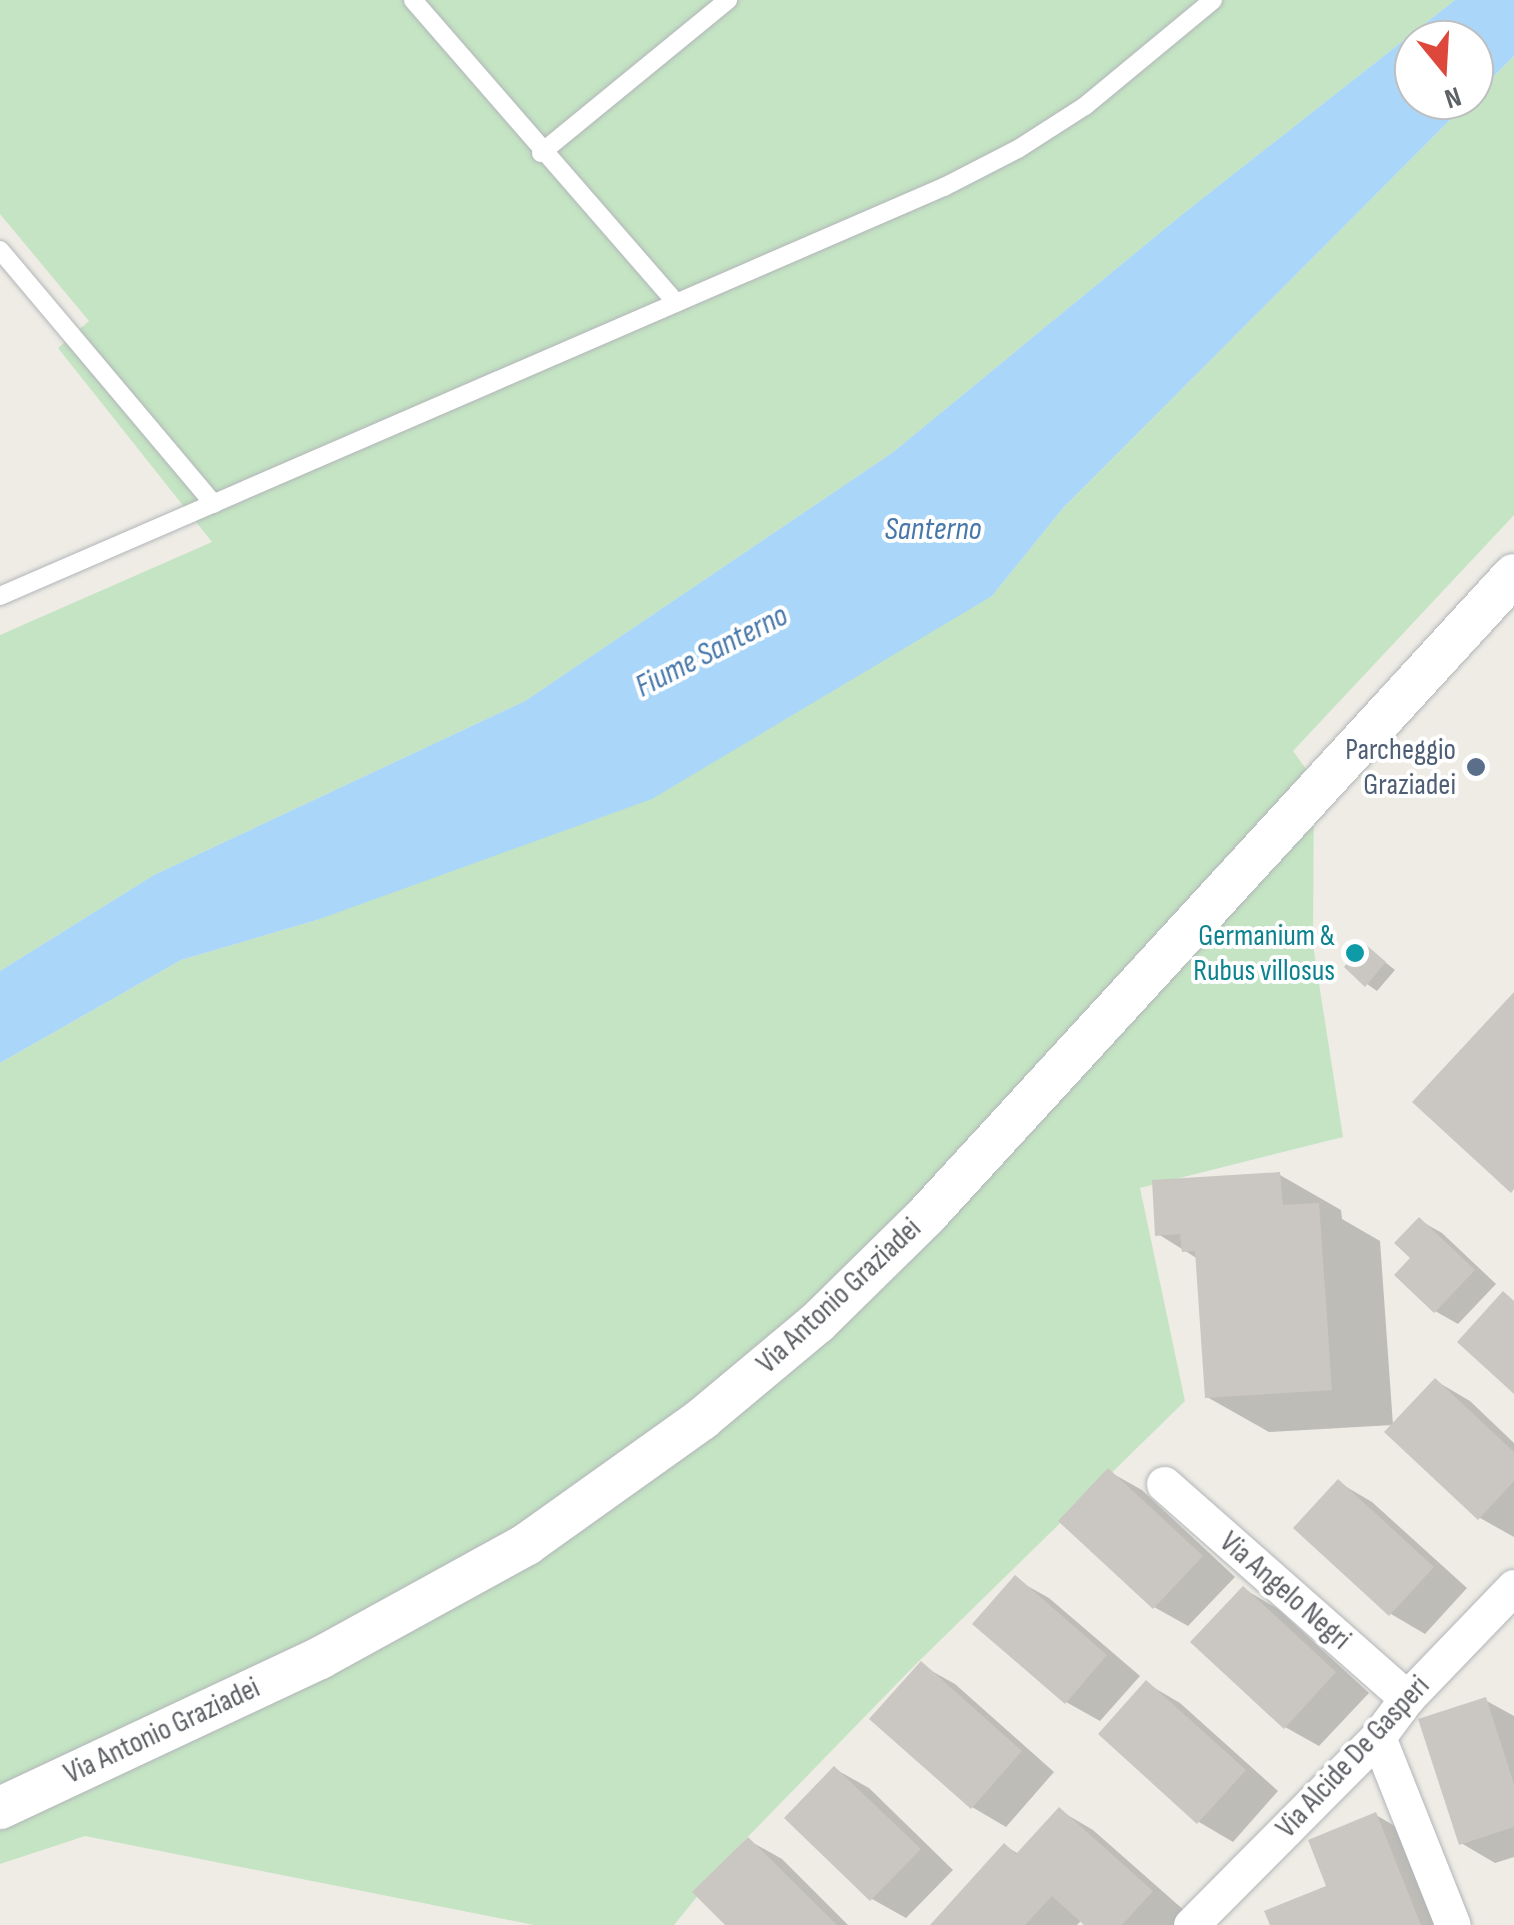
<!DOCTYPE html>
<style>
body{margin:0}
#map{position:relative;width:1514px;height:1925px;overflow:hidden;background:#eeece5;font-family:"Sofia Sans Condensed",sans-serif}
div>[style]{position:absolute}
.green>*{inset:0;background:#c4e4c3}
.water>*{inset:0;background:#aad7f9}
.shadow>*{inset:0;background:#0003}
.building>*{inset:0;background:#cac7c2}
.roads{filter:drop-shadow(0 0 2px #b2b5b9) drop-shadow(0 0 2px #b2b5b9)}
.service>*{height:18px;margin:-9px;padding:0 9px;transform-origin:9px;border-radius:9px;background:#fff}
.minor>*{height:35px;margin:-17.5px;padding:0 17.5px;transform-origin:17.5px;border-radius:17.5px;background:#fff}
.tertiary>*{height:42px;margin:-21px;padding:0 21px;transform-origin:21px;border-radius:21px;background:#fff}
.dots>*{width:28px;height:28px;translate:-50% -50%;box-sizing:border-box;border:5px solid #fff;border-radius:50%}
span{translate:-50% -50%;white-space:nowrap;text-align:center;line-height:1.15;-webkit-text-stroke:8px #fff;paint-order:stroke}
.service-label{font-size:30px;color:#4e5e75}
.right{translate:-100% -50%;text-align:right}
.culture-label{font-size:30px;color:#0d838f}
.street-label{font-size:30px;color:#5d6065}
.water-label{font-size:32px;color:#4878ab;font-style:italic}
.north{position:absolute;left:1394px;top:20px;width:100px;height:100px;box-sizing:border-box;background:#fff;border:2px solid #bebfc1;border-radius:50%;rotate:162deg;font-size:28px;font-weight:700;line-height:40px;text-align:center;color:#5d6065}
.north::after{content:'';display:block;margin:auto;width:35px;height:45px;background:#de473b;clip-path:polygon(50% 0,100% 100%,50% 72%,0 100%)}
</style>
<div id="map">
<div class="green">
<div style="clip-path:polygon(0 0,1455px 0,1184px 213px,892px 453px,525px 701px,154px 875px,0 971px,0 635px,212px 542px,58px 348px,89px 321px,0 214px)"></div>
<div style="clip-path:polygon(1514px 56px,1514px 515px,1293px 751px,1314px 780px,1313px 945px,1343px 1137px,1140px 1188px,1185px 1401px,916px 1664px,735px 1850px,674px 1925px,534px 1925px,85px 1836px,0 1864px,0 1063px,181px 960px,317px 920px,992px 596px,1063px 508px)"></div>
</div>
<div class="water">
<div style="clip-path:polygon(1455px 0,1514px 0,1514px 56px,1474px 96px,1474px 40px,1414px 40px,1414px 100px,1470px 100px,1063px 508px,992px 596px,652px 799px,317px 920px,181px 960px,0 1063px,0 971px,154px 875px,525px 701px,892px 453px,1184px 213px)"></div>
</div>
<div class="shadow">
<div style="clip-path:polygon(1365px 946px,1395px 970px,1377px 991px,1367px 984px)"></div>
<div style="clip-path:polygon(1280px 1175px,1341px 1210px,1342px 1219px,1380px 1241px,1393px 1425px,1269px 1432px,1207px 1397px,1198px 1259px,1158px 1234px)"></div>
<div style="clip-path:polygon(1419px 1220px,1442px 1233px,1496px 1284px,1458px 1324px,1435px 1311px,1414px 1258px)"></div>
<div style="clip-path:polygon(1436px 1381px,1470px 1401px,1514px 1443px,1514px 1537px,1480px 1518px)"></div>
<div style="clip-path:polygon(1108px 1471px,1142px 1490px,1235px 1577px,1188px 1626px,1154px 1607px)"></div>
<div style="clip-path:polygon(1338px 1482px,1372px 1502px,1467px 1588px,1425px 1634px,1391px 1614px)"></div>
<div style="clip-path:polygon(1015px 1579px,1049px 1598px,1140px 1676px,1100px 1721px,1066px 1702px)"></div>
<div style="clip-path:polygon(1244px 1589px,1278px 1609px,1369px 1693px,1319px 1746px,1285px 1727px)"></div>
<div style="clip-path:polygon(921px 1665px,955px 1684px,1054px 1772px,1006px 1827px,972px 1807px)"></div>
<div style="clip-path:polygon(1146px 1683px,1180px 1703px,1278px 1791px,1233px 1842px,1199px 1822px,1101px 1734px)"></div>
<div style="clip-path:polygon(1485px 1700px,1514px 1716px,1514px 1857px,1495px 1863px,1461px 1843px)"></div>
<div style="clip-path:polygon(835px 1769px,869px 1788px,953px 1870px,906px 1918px,872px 1899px)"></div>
<div style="clip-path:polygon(1059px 1810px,1093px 1830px,1186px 1912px,1174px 1925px,1087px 1925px,1082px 1920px,1077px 1925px,933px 1925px,1005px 1846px,1019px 1854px)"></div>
<div style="clip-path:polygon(1376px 1815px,1410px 1835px,1446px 1925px,1273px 1925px,1330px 1888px)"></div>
<div style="clip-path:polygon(748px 1840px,782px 1859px,848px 1925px,729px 1925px)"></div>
</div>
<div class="building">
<div style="clip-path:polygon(1364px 943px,1386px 962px,1365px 987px,1344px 967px)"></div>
<div style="clip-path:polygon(1514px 992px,1514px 1189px,1511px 1193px,1412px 1102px)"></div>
<div style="clip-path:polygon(1280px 1172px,1283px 1205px,1319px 1203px,1332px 1390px,1205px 1398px,1195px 1251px,1182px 1252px,1180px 1234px,1155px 1236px,1152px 1180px)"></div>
<div style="clip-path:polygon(1419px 1217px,1475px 1270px,1434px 1313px,1394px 1275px,1410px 1258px,1394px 1243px)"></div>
<div style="clip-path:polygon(1503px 1291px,1514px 1301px,1514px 1394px,1457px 1342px)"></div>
<div style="clip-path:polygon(1435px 1378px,1514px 1452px,1514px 1481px,1478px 1520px,1384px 1432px)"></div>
<div style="clip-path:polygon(1108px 1468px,1203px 1556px,1153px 1609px,1058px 1521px)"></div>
<div style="clip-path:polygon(1338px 1479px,1434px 1567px,1389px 1616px,1293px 1528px)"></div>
<div style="clip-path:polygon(1015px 1575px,1107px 1655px,1065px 1704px,972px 1624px)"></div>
<div style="clip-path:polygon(1243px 1586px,1336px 1672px,1284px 1729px,1190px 1642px)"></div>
<div style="clip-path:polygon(921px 1661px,1022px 1751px,971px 1809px,869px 1719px)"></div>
<div style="clip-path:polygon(1146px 1680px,1246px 1770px,1197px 1824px,1098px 1734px)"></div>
<div style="clip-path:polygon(1486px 1697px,1514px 1784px,1514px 1827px,1459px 1845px,1418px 1719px)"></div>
<div style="clip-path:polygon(834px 1766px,921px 1849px,870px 1901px,784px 1818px)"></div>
<div style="clip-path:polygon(1059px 1807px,1153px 1891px,1122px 1925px,1084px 1925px,1052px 1896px,1025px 1925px,930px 1925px,1004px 1843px,1016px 1854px)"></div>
<div style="clip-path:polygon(1376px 1812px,1421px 1925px,1270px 1925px,1264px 1911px,1326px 1886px,1308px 1840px)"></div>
<div style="clip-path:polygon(748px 1837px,837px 1925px,725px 1925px,692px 1892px)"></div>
</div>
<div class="roads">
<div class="service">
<div style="left:413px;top:0;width:401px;rotate:49deg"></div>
<div style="left:541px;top:153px;width:242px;rotate:-39.3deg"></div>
<div style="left:0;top:250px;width:332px;rotate:49.9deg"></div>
<div style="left:0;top:596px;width:1029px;rotate:-23.43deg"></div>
<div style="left:944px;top:187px;width:83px;rotate:-27.2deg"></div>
<div style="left:1018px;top:149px;width:80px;rotate:-32.7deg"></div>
<div style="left:1085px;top:106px;width:166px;rotate:-39.6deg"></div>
</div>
<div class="minor">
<div style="left:1164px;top:1484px;width:324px;rotate:41.4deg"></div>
<div style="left:1378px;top:1737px;width:202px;rotate:68.3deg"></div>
<div style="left:1191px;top:1925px;width:265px;rotate:-45.2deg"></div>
<div style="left:1378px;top:1737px;width:49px;rotate:-53.4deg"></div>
<div style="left:1407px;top:1698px;width:154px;rotate:-46.1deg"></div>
</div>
<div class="tertiary">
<div style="left:0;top:1808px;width:353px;rotate:-25.1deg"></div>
<div style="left:320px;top:1658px;width:236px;rotate:-28.8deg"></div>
<div style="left:527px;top:1544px;width:215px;rotate:-35.5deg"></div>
<div style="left:702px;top:1419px;width:150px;rotate:-39.9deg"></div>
<div style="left:817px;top:1323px;width:151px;rotate:-44.5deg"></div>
<div style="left:925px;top:1217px;width:871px;rotate:-47.47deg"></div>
</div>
</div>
<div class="dots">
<div style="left:1476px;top:767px;background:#5c6f8a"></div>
<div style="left:1355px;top:953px;background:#0f9aa8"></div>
</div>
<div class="service-label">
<span class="right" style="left:1456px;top:767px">Parcheggio<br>Graziadei</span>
</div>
<div class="culture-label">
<span class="right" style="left:1335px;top:953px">Germanium &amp;<br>Rubus villosus</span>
</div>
<div class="street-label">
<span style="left:839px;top:1296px;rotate:-43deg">Via Antonio Graziadei</span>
<span style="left:1285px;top:1591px;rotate:41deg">Via Angelo Negri</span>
<span style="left:162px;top:1731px;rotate:-25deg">Via Antonio Graziadei</span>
<span style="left:1353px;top:1757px;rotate:-47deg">Via Alcide De Gasperi</span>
</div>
<div class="water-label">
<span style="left:933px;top:530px">Santerno</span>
<span style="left:712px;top:652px;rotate:-27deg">Fiume Santerno</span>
</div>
<div class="north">N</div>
</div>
